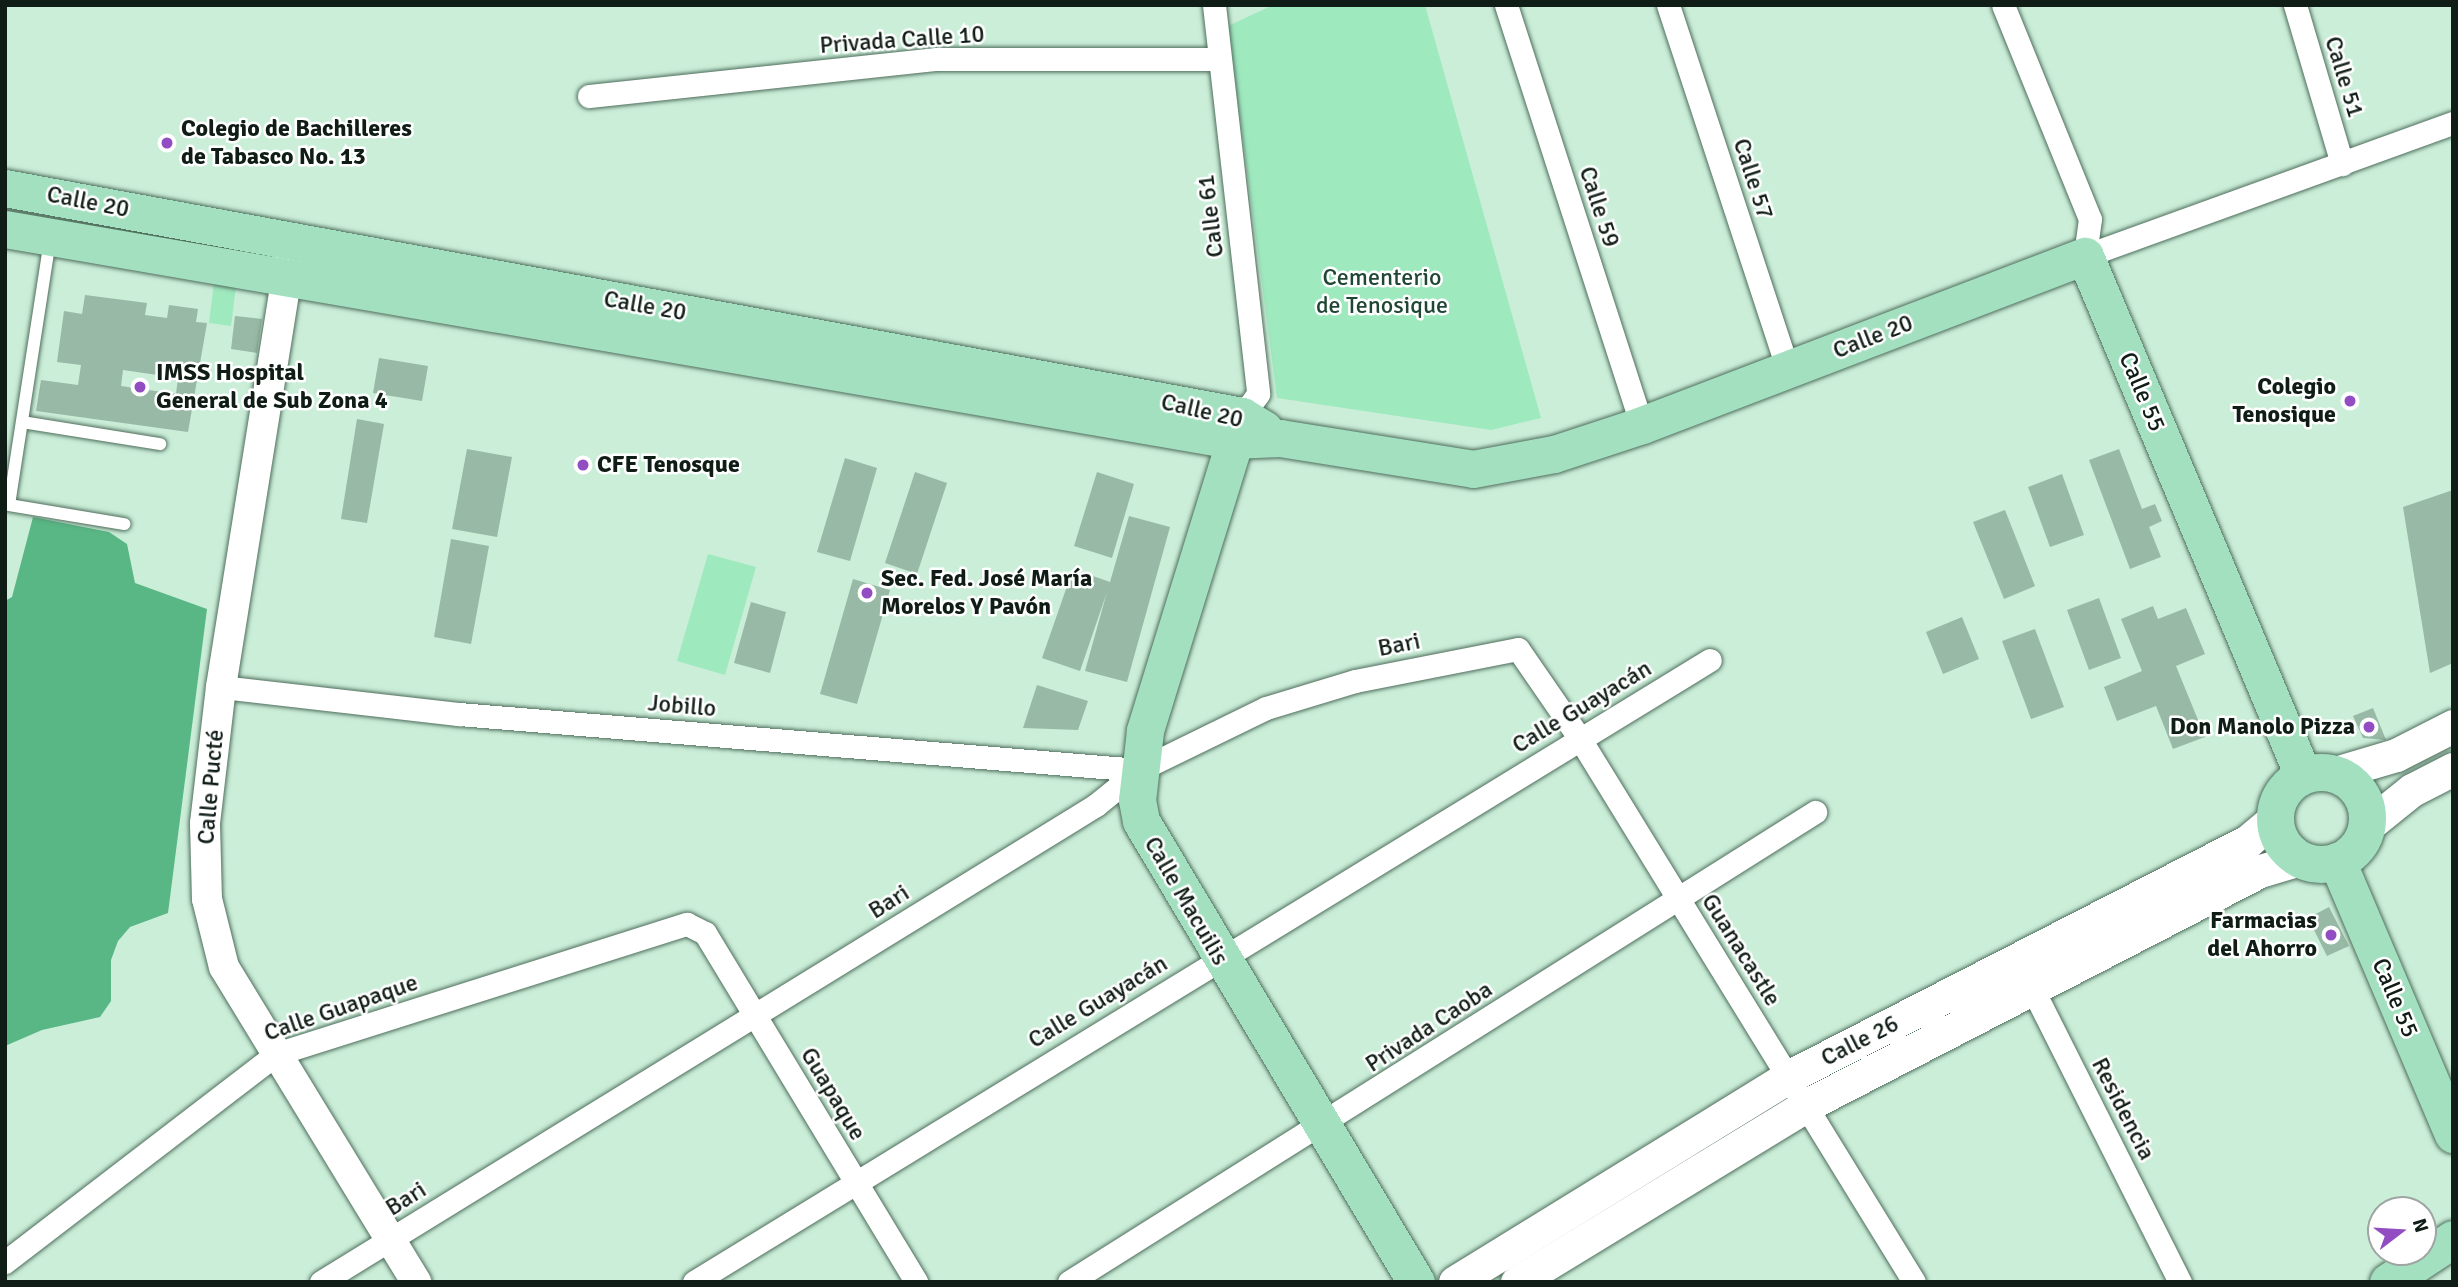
<!DOCTYPE html>
<meta charset="utf-8">
<style>
body{margin:0}
#map{position:relative;width:2458px;height:1287px;overflow:hidden;background:#cbeed9;font-family:Signika,sans-serif}
div>[style]{position:absolute}
.green>*{inset:0;background:#9fe9bf}
.forest>*{inset:0;background:#59b685}
.building>*{inset:0;background:#98b9a5}
.roads{filter:drop-shadow(0 0 2px #4f6e5c) drop-shadow(0 0 2px #4f6e5c)}
.service>*{height:12px;margin:-6px;padding:0 6px;transform-origin:6px;border-radius:6px;background:#fff}
.minor>*{height:23px;margin:-11.5px;padding:0 11.5px;transform-origin:11.5px;border-radius:11.5px;background:#fff}
.tertiary>*{height:30px;margin:-15px;padding:0 15px;transform-origin:15px;border-radius:15px;background:#fff}
.secondary>*{height:33px;margin:-16.5px;padding:0 16.5px;transform-origin:16.5px;border-radius:16.5px;background:#fff}
.primary>*{height:37px;margin:-18.5px;padding:0 18.5px;transform-origin:18.5px;border-radius:18.5px;background:#a3e0c0}
.primary>.ring{margin:-18.5px;padding:0;box-sizing:content-box;background:none;border:37px solid #a3e0c0;border-radius:50%}
.dots>*{width:19px;height:19px;translate:-50% -50%;box-sizing:border-box;border:4px solid #fff;border-radius:50%}
span{translate:-50% -50%;white-space:nowrap;text-align:center;line-height:1.15;-webkit-text-stroke:5px #fff;paint-order:stroke}
.street-label{font-size:24px;color:#101d16}
.poi-label{font-size:24px;color:#101d16;font-weight:700}
.left{translate:0 -50%;text-align:left}
.right{translate:-100% -50%;text-align:right}
.park-label{font-size:24px;color:#204733}
.frame{position:absolute;inset:0;border:7px solid #101d16;pointer-events:none}
.north{position:absolute;left:2367px;top:1196px;width:70px;height:70px;box-sizing:border-box;background:#fff;border:2px solid #9fa5a2;border-radius:50%;rotate:73deg;font-size:19px;font-weight:700;line-height:28px;text-align:center;color:#101d16}
.north::after{content:'';display:block;margin:auto;width:24px;height:32px;background:#914dc1;clip-path:polygon(50% 0,100% 100%,50% 72%,0 100%)}
</style>
<div id="map">
<div class="green">
<div style="clip-path:polygon(1273px 5px,1425px 5px,1541px 418px,1491px 430px,1277px 398px,1228px 26px)"></div>
<div style="clip-path:polygon(214px 282px,236px 286px,231px 326px,209px 323px)"></div>
<div style="clip-path:polygon(708px 554px,756px 567px,725px 675px,677px 661px)"></div>
</div>
<div class="forest">
<div style="clip-path:polygon(33px 517px,109px 532px,127px 544px,135px 583px,207px 609px,168px 913px,130px 927px,118px 941px,111px 960px,111px 1001px,100px 1017px,42px 1030px,5px 1046px,5px 601px,12px 597px)"></div>
</div>
<div class="building">
<div style="clip-path:polygon(evenodd,85px 295px,147px 303px,145px 315px,167px 318px,169px 305px,198px 309px,196px 322px,207px 323px,188px 432px,36px 411px,41px 380px,78px 385px,81px 365px,57px 362px,64px 311px,82px 314px,85px 295px,123px 370px,178px 378px,176px 394px,121px 386px,123px 370px)"></div>
<div style="clip-path:polygon(235px 316px,262px 319px,257px 353px,231px 349px)"></div>
<div style="clip-path:polygon(379px 358px,428px 366px,422px 401px,373px 393px)"></div>
<div style="clip-path:polygon(357px 419px,384px 424px,367px 523px,341px 519px)"></div>
<div style="clip-path:polygon(467px 449px,512px 457px,497px 537px,452px 529px)"></div>
<div style="clip-path:polygon(2119px 449px,2142px 509px,2155px 504px,2162px 521px,2149px 527px,2161px 557px,2130px 569px,2089px 460px)"></div>
<div style="clip-path:polygon(845px 458px,877px 468px,850px 561px,817px 552px)"></div>
<div style="clip-path:polygon(915px 472px,947px 483px,917px 574px,885px 563px)"></div>
<div style="clip-path:polygon(1097px 472px,1134px 484px,1112px 558px,1074px 546px)"></div>
<div style="clip-path:polygon(2062px 474px,2084px 535px,2050px 547px,2028px 487px)"></div>
<div style="clip-path:polygon(2453px 490px,2453px 663px,2430px 673px,2403px 507px)"></div>
<div style="clip-path:polygon(2005px 510px,2035px 586px,2004px 599px,1973px 522px)"></div>
<div style="clip-path:polygon(1129px 516px,1170px 527px,1127px 682px,1085px 671px,1107px 592px,1080px 671px,1042px 658px,1073px 569px,1110px 582px)"></div>
<div style="clip-path:polygon(451px 539px,489px 546px,471px 644px,434px 637px)"></div>
<div style="clip-path:polygon(853px 579px,890px 590px,857px 704px,820px 694px)"></div>
<div style="clip-path:polygon(2099px 598px,2121px 658px,2089px 670px,2067px 610px)"></div>
<div style="clip-path:polygon(751px 602px,786px 612px,770px 673px,734px 663px)"></div>
<div style="clip-path:polygon(2153px 606px,2158px 619px,2186px 608px,2205px 654px,2176px 666px,2205px 737px,2173px 749px,2156px 706px,2117px 721px,2104px 687px,2142px 671px,2121px 619px)"></div>
<div style="clip-path:polygon(1962px 617px,1979px 659px,1943px 674px,1926px 632px)"></div>
<div style="clip-path:polygon(2035px 629px,2064px 707px,2031px 719px,2002px 641px)"></div>
<div style="clip-path:polygon(1037px 685px,1088px 701px,1078px 730px,1023px 728px)"></div>
<div style="clip-path:polygon(2373px 708px,2386px 740px,2363px 738px,2353px 716px)"></div>
<div style="clip-path:polygon(2329px 907px,2349px 946px,2327px 956px,2308px 918px)"></div>
</div>
<div class="roads">
<div class="service">
<div style="left:50px;top:240px;width:268px;rotate:98.8deg"></div>
<div style="left:9px;top:505px;width:117px;rotate:9.4deg"></div>
<div style="left:22px;top:422px;width:140px;rotate:9.1deg"></div>
</div>
<div class="minor">
<div style="left:1214px;top:5px;width:391px;rotate:83.5deg"></div>
<div style="left:1258px;top:394px;width:27px;rotate:126deg"></div>
<div style="left:1506px;top:5px;width:441px;rotate:72.1deg"></div>
<div style="left:1668px;top:5px;width:384px;rotate:71.8deg"></div>
<div style="left:2003px;top:5px;width:231px;rotate:67.9deg"></div>
<div style="left:2090px;top:219px;width:37px;rotate:98deg"></div>
<div style="left:2085px;top:256px;width:391px;rotate:-19.9deg"></div>
<div style="left:2295px;top:5px;width:166px;rotate:73.5deg"></div>
<div style="left:589px;top:96px;width:350px;rotate:-6.1deg"></div>
<div style="left:937px;top:59px;width:282px"></div>
<div style="left:221px;top:687px;width:240px;rotate:6.5deg"></div>
<div style="left:459px;top:714px;width:682px;rotate:4.71deg"></div>
<div style="left:2026px;top:976px;width:343px;rotate:63.3deg"></div>
<div style="left:5px;top:1262px;width:342px;rotate:-37.5deg"></div>
<div style="left:276px;top:1054px;width:431px;rotate:-17.6deg"></div>
<div style="left:687px;top:924px;width:20px;rotate:27deg"></div>
<div style="left:705px;top:933px;width:408px;rotate:58.8deg"></div>
<div style="left:321px;top:1282px;width:910px;rotate:-31.61deg"></div>
<div style="left:1096px;top:805px;width:55px;rotate:-39.1deg"></div>
<div style="left:1139px;top:770px;width:141px;rotate:-26deg"></div>
<div style="left:1266px;top:708px;width:93px;rotate:-16.9deg"></div>
<div style="left:1355px;top:681px;width:166px;rotate:-11.1deg"></div>
<div style="left:1518px;top:649px;width:109px;rotate:55.4deg"></div>
<div style="left:1580px;top:739px;width:637px;rotate:58.4deg"></div>
<div style="left:694px;top:1282px;width:1191px;rotate:-31.48deg"></div>
<div style="left:1069px;top:1282px;width:882px;rotate:-32.21deg"></div>
</div>
<div class="tertiary">
<div style="left:290px;top:256px;width:436px;rotate:99.1deg"></div>
<div style="left:221px;top:687px;width:138px;rotate:96.7deg"></div>
<div style="left:205px;top:824px;width:75px;rotate:88.5deg"></div>
<div style="left:207px;top:899px;width:70px;rotate:76deg"></div>
<div style="left:224px;top:967px;width:369px;rotate:58.6deg"></div>
</div>
<div class="secondary">
<div style="left:2335px;top:773px;width:64px;rotate:-16.4deg"></div>
<div style="left:2396px;top:755px;width:64px;rotate:-27deg"></div>
<div style="left:2367px;top:826px;width:58px;rotate:-38.7deg"></div>
<div style="left:2412px;top:790px;width:46px;rotate:-27.1deg"></div>
<div style="left:1455px;top:1282px;width:391px;rotate:-31.6deg"></div>
<div style="left:1788px;top:1077px;width:517px;rotate:-27.16deg"></div>
<div style="left:2248px;top:841px;width:35px;rotate:-40deg"></div>
<div style="left:1517px;top:1282px;width:338px;rotate:-31.4deg"></div>
<div style="left:1805px;top:1106px;width:512px;rotate:-27.32deg"></div>
<div style="left:2260px;top:871px;width:42px;rotate:-16.7deg"></div>
</div>
<div class="primary">
<div style="left:5px;top:188px;width:1258px;rotate:10.44deg"></div>
<div style="left:1242px;top:416px;width:26px;rotate:31deg"></div>
<div style="left:5px;top:229px;width:1245px;rotate:9.76deg"></div>
<div style="left:1232px;top:440px;width:48px;rotate:-2.4deg"></div>
<div style="left:1280px;top:438px;width:195px;rotate:9.1deg"></div>
<div style="left:1473px;top:469px;width:82px;rotate:-10.5deg"></div>
<div style="left:1554px;top:454px;width:93px;rotate:-18.2deg"></div>
<div style="left:1642px;top:425px;width:474px;rotate:-20.9deg"></div>
<div style="left:2085px;top:256px;width:563px;rotate:67.22deg"></div>
<div style="left:1242px;top:417px;width:329px;rotate:107.2deg"></div>
<div style="left:1145px;top:731px;width:69px;rotate:96.6deg"></div>
<div style="left:1137px;top:800px;width:21px;rotate:79deg"></div>
<div style="left:1141px;top:821px;width:537px;rotate:59.18deg"></div>
<div class="ring" style="left:2275px;top:772px;width:55px;height:55px"></div>
<div style="left:2337px;top:861px;width:297px;rotate:67deg"></div>
<div style="left:2388px;top:1282px;width:78px;rotate:-33.5deg"></div>
</div>
</div>
<div class="dots">
<div style="left:167px;top:143px;background:#914dc1"></div>
<div style="left:140px;top:387px;background:#914dc1"></div>
<div style="left:2350px;top:401px;background:#914dc1"></div>
<div style="left:583px;top:465px;background:#914dc1"></div>
<div style="left:867px;top:593px;background:#914dc1"></div>
<div style="left:2369px;top:727px;background:#914dc1"></div>
<div style="left:2331px;top:935px;background:#914dc1"></div>
</div>
<div class="street-label">
<span style="left:902px;top:40px;rotate:-4deg">Privada Calle 10</span>
<span style="left:2344px;top:77px;rotate:73deg">Calle 51</span>
<span style="left:1753px;top:179px;rotate:72deg">Calle 57</span>
<span style="left:88px;top:202px;rotate:11deg">Calle 20</span>
<span style="left:1599px;top:207px;rotate:72deg">Calle 59</span>
<span style="left:1211px;top:216px;rotate:-97deg">Calle 61</span>
<span style="left:645px;top:306px;rotate:10deg">Calle 20</span>
<span style="left:1873px;top:337px;rotate:-21deg">Calle 20</span>
<span style="left:2142px;top:392px;rotate:67deg">Calle 55</span>
<span style="left:1202px;top:411px;rotate:13deg">Calle 20</span>
<span style="left:1399px;top:645px;rotate:-11deg">Bari</span>
<span style="left:682px;top:706px;rotate:5deg">Jobillo</span>
<span style="left:1582px;top:707px;rotate:-31deg">Calle Guayacán</span>
<span style="left:211px;top:787px;rotate:-85deg">Calle Pucté</span>
<span style="left:1186px;top:901px;rotate:60deg">Calle Macuilis</span>
<span style="left:889px;top:902px;rotate:-32deg">Bari</span>
<span style="left:1741px;top:950px;rotate:58deg">Guanacastle</span>
<span style="left:2395px;top:998px;rotate:67deg">Calle 55</span>
<span style="left:1098px;top:1002px;rotate:-31deg">Calle Guayacán</span>
<span style="left:341px;top:1008px;rotate:-19deg">Calle Guapaque</span>
<span style="left:1429px;top:1027px;rotate:-33deg">Privada Caoba</span>
<span style="left:1860px;top:1041px;rotate:-27deg">Calle 26</span>
<span style="left:833px;top:1094px;rotate:59deg">Guapaque</span>
<span style="left:2123px;top:1109px;rotate:63deg">Residencia</span>
<span style="left:406px;top:1199px;rotate:-32deg">Bari</span>
</div>
<div class="poi-label">
<span class="left" style="left:181px;top:143px">Colegio de Bachilleres<br>de Tabasco No. 13</span>
<span class="left" style="left:156px;top:387px">IMSS Hospital<br>General de Sub Zona 4</span>
<span class="right" style="left:2336px;top:401px">Colegio<br>Tenosique</span>
<span class="left" style="left:597px;top:465px">CFE Tenosque</span>
<span class="left" style="left:881px;top:593px">Sec. Fed. José María<br>Morelos Y Pavón</span>
<span class="right" style="left:2355px;top:727px">Don Manolo Pizza</span>
<span class="right" style="left:2317px;top:935px">Farmacias<br>del Ahorro</span>
</div>
<div class="park-label">
<span style="left:1382px;top:292px">Cementerio<br>de Tenosique</span>
</div>
<div class="frame"></div>
<div class="north">N</div>
</div>
